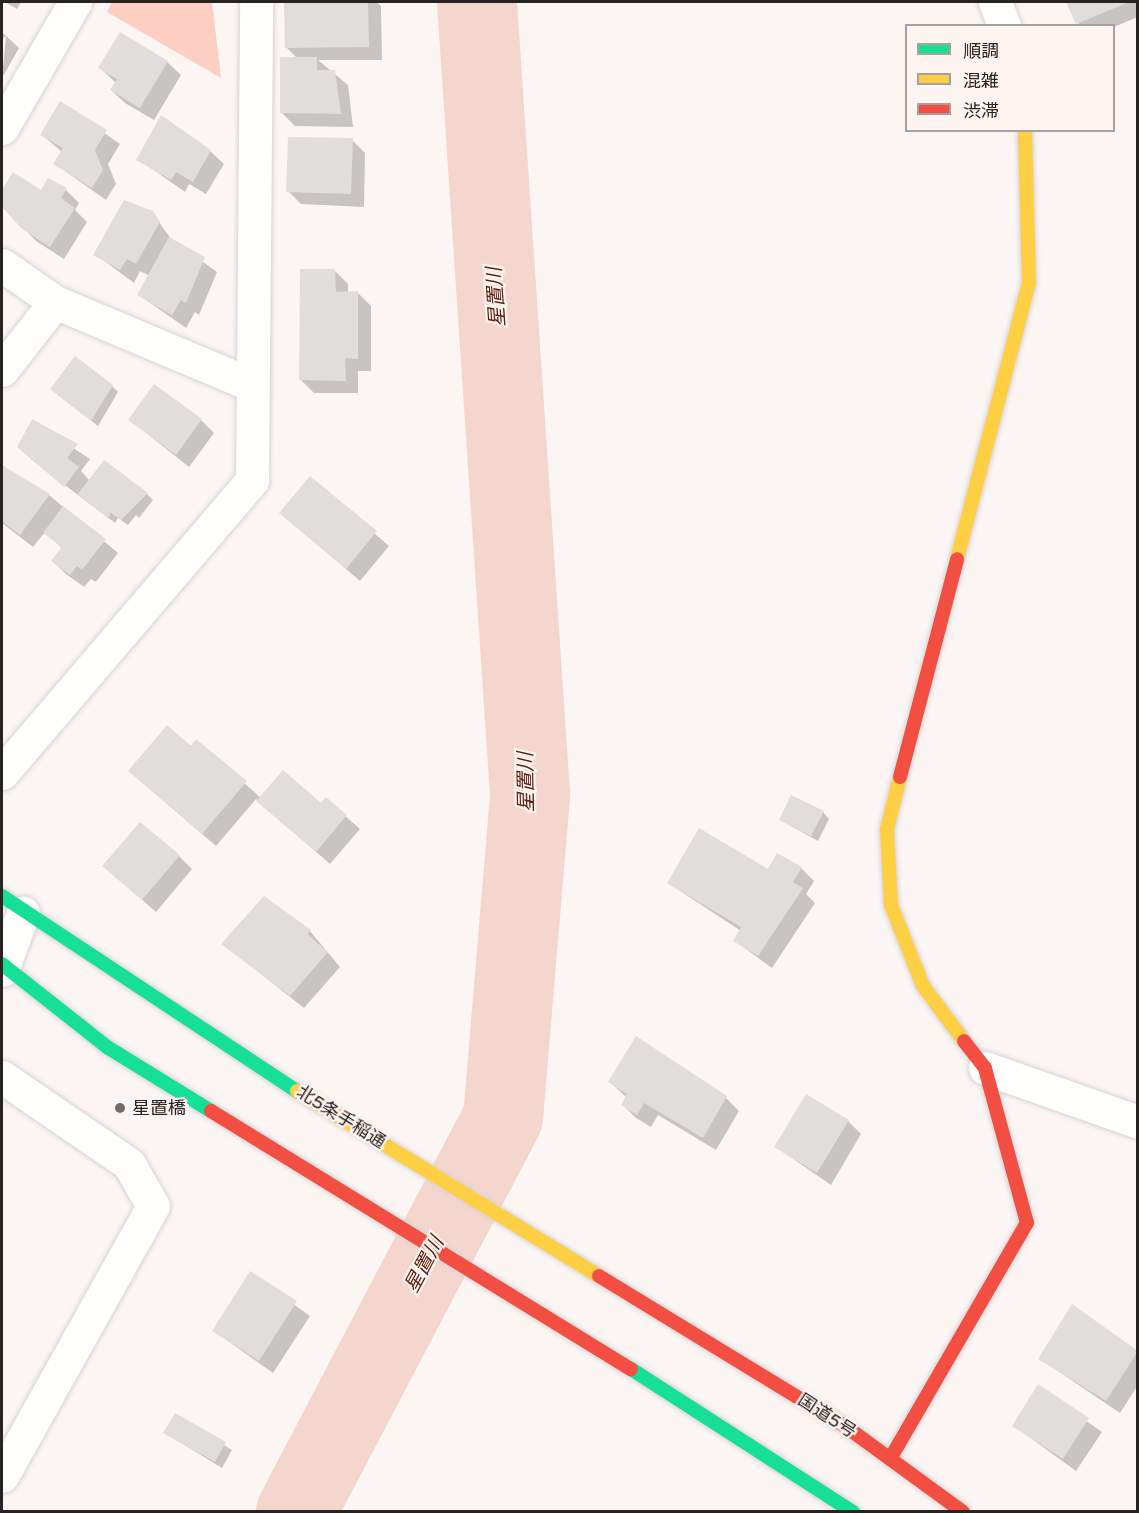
<!DOCTYPE html>
<meta charset="utf-8">
<style>
body{margin:0}
#map{position:relative;width:1139px;height:1513px;overflow:hidden;background:#fbf5f4;font-family:"Varela Round","Noto Sans JP",sans-serif}
div>[style]{position:absolute}
.green>*{inset:0;background:#fdcec2}
.shadow>*{inset:0;background:#0003}
.river>*{height:80px;margin:-40px;padding:0 40px;transform-origin:40px;border-radius:40px;background:#f5d6ce}
.building>*{inset:0;background:#e1dddc}
.roads{filter:drop-shadow(0 0 2px #d8d3d2) drop-shadow(0 0 2px #d8d3d2)}
.street>*{height:33px;margin:-16.5px;padding:0 16.5px;transform-origin:16.5px;border-radius:16.5px;background:#fefefd}
.fast>*{height:14px;margin:-7px;padding:0 7px;transform-origin:7px;border-radius:7px;background:#16e098}
.slow>*{height:14px;margin:-7px;padding:0 7px;transform-origin:7px;border-radius:7px;background:#ffcf43}
.jam>*{height:14px;margin:-7px;padding:0 7px;transform-origin:7px;border-radius:7px;background:#f24e42}
.dots>*{width:16px;height:16px;translate:-50% -50%;box-sizing:border-box;border:3px solid #fef4f1;border-radius:50%}
span{translate:-50% -50%;white-space:nowrap;text-align:center;line-height:1.15;-webkit-text-stroke:4.5px #fef4f1;paint-order:stroke}
.poi-label{font-size:18px;color:#272322}
.left{translate:0 -50%;text-align:left}
.street-label{font-size:18px;color:#272322}
.water-label{font-size:20px;color:#5d200f;font-style:italic}
.frame{position:absolute;inset:0;border:3px solid #272322;pointer-events:none}
.legend{position:absolute;left:905px;top:24px;width:210px;height:108px;box-sizing:border-box;background:#fef4f1;border:2px solid #a8a09e;margin:0;padding:8px 10px;list-style:none;font-size:18px;color:#272322}
.legend li{display:flex;align-items:center;gap:12px;height:30px}
.legend b{width:30px;border:2px solid #a8a09e}
</style>
<div id="map">
<div class="green">
<div style="clip-path:polygon(112px 2px,212px 2px,221px 78px,107px 12px)"></div>
</div>
<div class="shadow">
<div style="clip-path:polygon(5px 2px,21px 2px,17px 9px)"></div>
<div style="clip-path:polygon(286px 2px,376px 2px,381px 6px,382px 60px,318px 60px,348px 85px,353px 127px,295px 126px,282px 113px,298px 59px,286px 47px)"></div>
<div style="clip-path:polygon(1068px 2px,1138px 2px,1138px 17px,1114px 27px,1080px 26px)"></div>
<div style="clip-path:polygon(2px 32px,5px 35px,19px 48px,2px 78px,6px 36px,2px 39px)"></div>
<div style="clip-path:polygon(167px 62px,181px 75px,154px 120px,125px 103px,111px 90px,116px 83px,100px 68px)"></div>
<div style="clip-path:polygon(61px 103px,120px 144px,108px 164px,116px 184px,106px 200px,55px 164px,62px 152px,42px 135px)"></div>
<div style="clip-path:polygon(352px 140px,365px 153px,364px 207px,301px 204px,288px 191px)"></div>
<div style="clip-path:polygon(210px 151px,224px 164px,206px 194px,189px 184px,185px 192px,138px 159px)"></div>
<div style="clip-path:polygon(13px 174px,42px 192px,66px 190px,79px 203px,75px 210px,87px 222px,64px 259px,36px 241px,2px 205px,2px 193px)"></div>
<div style="clip-path:polygon(152px 212px,171px 239px,217px 272px,199px 315px,195px 312px,186px 328px,139px 295px,150px 276px,140px 271px,134px 283px,95px 254px)"></div>
<div style="clip-path:polygon(335px 271px,348px 284px,348px 293px,358px 293px,371px 306px,371px 371px,358px 371px,358px 393px,314px 393px,301px 380px)"></div>
<div style="clip-path:polygon(112px 386px,118px 392px,98px 426px,58px 395px)"></div>
<div style="clip-path:polygon(130px 420px,201px 420px,214px 433px,189px 467px)"></div>
<div style="clip-path:polygon(32px 421px,90px 459px,81px 471px,90px 481px,147px 494px,153px 500px,139px 518px,136px 515px,128px 525px,118px 518px,115px 523px,32px 460px,19px 447px)"></div>
<div style="clip-path:polygon(2px 469px,49px 495px,118px 553px,96px 582px,91px 579px,84px 587px,66px 574px,53px 561px,63px 549px,45px 532px,33px 547px,2px 523px)"></div>
<div style="clip-path:polygon(310px 478px,389px 546px,360px 581px,281px 513px)"></div>
<div style="clip-path:polygon(197px 741px,261px 798px,321px 805px,326px 799px,360px 829px,330px 864px,256px 799px,216px 846px,144px 784px)"></div>
<div style="clip-path:polygon(823px 812px,829px 819px,818px 841px,780px 820px)"></div>
<div style="clip-path:polygon(179px 856px,192px 869px,156px 912px,104px 866px)"></div>
<div style="clip-path:polygon(801px 868px,814px 881px,806px 894px,815px 903px,772px 968px,735px 941px,741px 931px,668px 883px)"></div>
<div style="clip-path:polygon(310px 931px,340px 967px,304px 1008px,223px 944px)"></div>
<div style="clip-path:polygon(610px 1082px,726px 1098px,739px 1111px,716px 1150px,658px 1115px,651px 1127px,636px 1118px,623px 1105px,627px 1098px)"></div>
<div style="clip-path:polygon(848px 1121px,861px 1134px,831px 1185px,776px 1147px)"></div>
<div style="clip-path:polygon(250px 1273px,310px 1316px,273px 1373px,214px 1331px)"></div>
<div style="clip-path:polygon(1073px 1306px,1138px 1353px,1138px 1385px,1120px 1413px,1040px 1359px)"></div>
<div style="clip-path:polygon(1038px 1387px,1102px 1432px,1076px 1471px,1014px 1426px)"></div>
<div style="clip-path:polygon(176px 1415px,232px 1450px,222px 1468px,165px 1433px)"></div>
</div>
<div class="river">
<div style="left:296px;top:1512px;width:445px;rotate:-62.3deg"></div>
<div style="left:503px;top:1118px;width:325px;rotate:-85.2deg"></div>
<div style="left:530px;top:794px;width:794px;rotate:-93.83deg"></div>
</div>
<div class="building">
<div style="clip-path:polygon(284px 2px,368px 2px,369px 47px,285px 48px)"></div>
<div style="clip-path:polygon(1066px 2px,1129px 2px,1076px 24px)"></div>
<div style="clip-path:polygon(120px 32px,168px 61px,140px 108px,110px 90px,117px 79px,98px 68px)"></div>
<div style="clip-path:polygon(280px 57px,317px 57px,317px 70px,335px 70px,341px 114px,280px 113px)"></div>
<div style="clip-path:polygon(60px 101px,107px 130px,95px 150px,103px 170px,92px 188px,53px 164px,63px 148px,40px 135px)"></div>
<div style="clip-path:polygon(161px 115px,211px 150px,193px 182px,176px 172px,171px 180px,136px 160px)"></div>
<div style="clip-path:polygon(288px 137px,353px 138px,351px 194px,286px 192px)"></div>
<div style="clip-path:polygon(13px 172px,41px 190px,48px 178px,67px 188px,61px 198px,75px 208px,50px 247px,21px 228px,2px 207px,2px 190px)"></div>
<div style="clip-path:polygon(124px 200px,153px 211px,160px 222px,136px 264px,127px 259px,120px 270px,93px 255px)"></div>
<div style="clip-path:polygon(169px 237px,205px 257px,186px 303px,181px 300px,172px 315px,137px 295px)"></div>
<div style="clip-path:polygon(300px 269px,335px 269px,336px 292px,358px 291px,358px 359px,345px 358px,346px 381px,299px 380px)"></div>
<div style="clip-path:polygon(75px 356px,113px 385px,91px 421px,50px 389px)"></div>
<div style="clip-path:polygon(154px 384px,202px 419px,176px 455px,128px 420px)"></div>
<div style="clip-path:polygon(32px 419px,78px 444px,67px 458px,79px 467px,64px 487px,17px 447px)"></div>
<div style="clip-path:polygon(104px 460px,148px 493px,121px 520px,111px 513px,108px 518px,78px 494px)"></div>
<div style="clip-path:polygon(2px 465px,50px 494px,20px 535px,2px 521px)"></div>
<div style="clip-path:polygon(310px 476px,377px 531px,346px 569px,279px 513px)"></div>
<div style="clip-path:polygon(63px 506px,106px 539px,82px 570px,77px 566px,70px 575px,51px 561px,62px 547px,43px 533px)"></div>
<div style="clip-path:polygon(167px 725px,191px 746px,196px 739px,247px 781px,202px 834px,128px 771px)"></div>
<div style="clip-path:polygon(283px 770px,321px 803px,326px 797px,347px 815px,316px 852px,256px 801px)"></div>
<div style="clip-path:polygon(791px 795px,824px 811px,811px 836px,779px 820px)"></div>
<div style="clip-path:polygon(140px 822px,180px 855px,142px 900px,102px 866px)"></div>
<div style="clip-path:polygon(699px 828px,768px 869px,777px 853px,802px 867px,793px 882px,803px 888px,758px 956px,733px 941px,741px 927px,667px 883px)"></div>
<div style="clip-path:polygon(264px 896px,311px 930px,307px 934px,328px 952px,290px 996px,221px 944px)"></div>
<div style="clip-path:polygon(636px 1036px,727px 1096px,703px 1138px,644px 1103px,637px 1115px,621px 1105px,627px 1094px,608px 1082px)"></div>
<div style="clip-path:polygon(806px 1094px,849px 1120px,817px 1173px,774px 1147px)"></div>
<div style="clip-path:polygon(250px 1271px,297px 1301px,259px 1361px,212px 1331px)"></div>
<div style="clip-path:polygon(1072px 1304px,1138px 1351px,1106px 1401px,1038px 1359px)"></div>
<div style="clip-path:polygon(1038px 1384px,1089px 1418px,1063px 1459px,1012px 1426px)"></div>
<div style="clip-path:polygon(175px 1413px,226px 1442px,215px 1462px,163px 1433px)"></div>
</div>
<div class="roads">
<div class="street">
<div style="left:995px;top:2px;width:26px;rotate:69deg"></div>
<div style="left:2px;top:128px;width:146px;rotate:-59.9deg"></div>
<div style="left:2px;top:265px;width:65px;rotate:34.9deg"></div>
<div style="left:55px;top:302px;width:214px;rotate:22.8deg"></div>
<div style="left:2px;top:370px;width:86px;rotate:-52.1deg"></div>
<div style="left:2px;top:773px;width:385px;rotate:-49.5deg"></div>
<div style="left:252px;top:480px;width:478px;rotate:-89.5deg"></div>
<div style="left:2px;top:970px;width:61px;rotate:-69.8deg"></div>
<div style="left:985px;top:1068px;width:162px;rotate:19.4deg"></div>
<div style="left:2px;top:1077px;width:154px;rotate:34.4deg"></div>
<div style="left:129px;top:1164px;width:48px;rotate:60.3deg"></div>
<div style="left:153px;top:1206px;width:309px;rotate:119.2deg"></div>
</div>
<div class="fast">
<div style="left:2px;top:896px;width:354px;rotate:33.5deg"></div>
<div style="left:2px;top:964px;width:134px;rotate:38.3deg"></div>
<div style="left:107px;top:1047px;width:122px;rotate:31.6deg"></div>
<div style="left:631px;top:1369px;width:264px;rotate:32.8deg"></div>
</div>
<div class="slow">
<div style="left:957px;top:559px;width:285px;rotate:-75.4deg"></div>
<div style="left:1029px;top:283px;width:153px;rotate:-91.5deg"></div>
<div style="left:900px;top:777px;width:54px;rotate:104deg"></div>
<div style="left:887px;top:829px;width:76px;rotate:87deg"></div>
<div style="left:891px;top:905px;width:87px;rotate:68.4deg"></div>
<div style="left:923px;top:986px;width:69px;rotate:53.3deg"></div>
<div style="left:297px;top:1091px;width:354px;rotate:31.5deg"></div>
</div>
<div class="jam">
<div style="left:900px;top:777px;width:225px;rotate:-75.3deg"></div>
<div style="left:211px;top:1111px;width:493px;rotate:31.6deg"></div>
<div style="left:599px;top:1276px;width:288px;rotate:31.4deg"></div>
<div style="left:845px;top:1426px;width:146px;rotate:36.1deg"></div>
<div style="left:890px;top:1459px;width:273px;rotate:-59.9deg"></div>
<div style="left:1027px;top:1223px;width:161px;rotate:-105.2deg"></div>
<div style="left:985px;top:1068px;width:34px;rotate:-128deg"></div>
</div>
</div>
<div class="dots">
<div style="left:120px;top:1108px;background:#716c6c"></div>
</div>
<div class="poi-label">
<span class="left" style="left:132px;top:1108px">星置橋</span>
</div>
<div class="street-label">
<span style="left:341px;top:1117px;rotate:32deg">北5条手稲通</span>
<span style="left:827px;top:1416px;rotate:33deg">国道5号</span>
</div>
<div class="water-label">
<span style="left:497px;top:297px;rotate:-94deg">星置川</span>
<span style="left:527px;top:782px;rotate:-91deg">星置川</span>
<span style="left:425px;top:1265px;rotate:-62deg">星置川</span>
</div>
<div class="frame"></div>
<ul class="legend">
<li><b style="height:8px;background:#16e098"></b>順調</li>
<li><b style="height:8px;background:#ffcf43"></b>混雑</li>
<li><b style="height:8px;background:#f24e42"></b>渋滞</li>
</ul>
</div>
